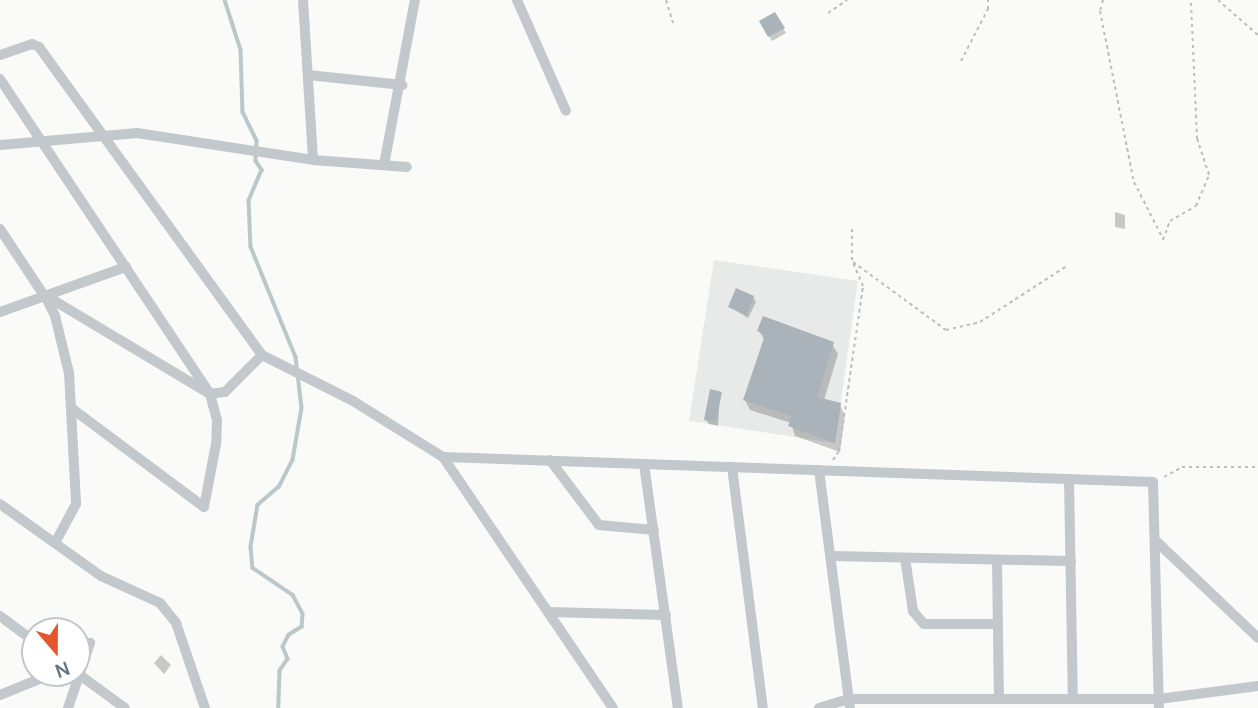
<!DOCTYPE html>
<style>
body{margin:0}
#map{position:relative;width:1258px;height:708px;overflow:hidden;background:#fafaf8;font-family:Manrope,sans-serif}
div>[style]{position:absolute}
.built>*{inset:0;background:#e8e9e9}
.shadow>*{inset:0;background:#0003}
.stream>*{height:3.5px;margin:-1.75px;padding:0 1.75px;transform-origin:1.75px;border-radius:1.75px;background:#bbc7cb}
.building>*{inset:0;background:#aab3b9}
.path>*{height:2px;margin-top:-1px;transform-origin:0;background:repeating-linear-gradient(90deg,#bbbfc2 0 3.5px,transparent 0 7px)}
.minor>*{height:10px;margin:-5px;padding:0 5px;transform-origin:5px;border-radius:5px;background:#c3c8cc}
span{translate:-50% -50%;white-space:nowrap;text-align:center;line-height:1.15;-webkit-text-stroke:7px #fff;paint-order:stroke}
.north{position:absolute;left:21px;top:617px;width:70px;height:70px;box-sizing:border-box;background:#fff;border:2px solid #c1c8cd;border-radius:50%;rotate:160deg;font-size:19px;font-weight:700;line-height:28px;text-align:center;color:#657683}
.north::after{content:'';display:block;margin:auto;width:24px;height:32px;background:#e4572e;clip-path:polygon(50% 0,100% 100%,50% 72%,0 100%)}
</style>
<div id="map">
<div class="built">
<div style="clip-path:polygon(714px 260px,858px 281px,835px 443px,689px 421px)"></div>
</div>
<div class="shadow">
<div style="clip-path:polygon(775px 14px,786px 33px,772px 41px,761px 22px)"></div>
<div style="clip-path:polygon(1115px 212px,1125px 215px,1125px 229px,1115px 227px)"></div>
<div style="clip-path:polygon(753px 297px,756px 302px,748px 318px,730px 307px)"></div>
<div style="clip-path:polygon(759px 331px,832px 344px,838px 354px,824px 400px,840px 405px,845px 415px,840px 452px,795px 436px,791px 423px,750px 410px,745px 400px,765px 341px)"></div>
<div style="clip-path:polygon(720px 393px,718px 426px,709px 424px,706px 420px)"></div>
<div style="clip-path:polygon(161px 655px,171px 665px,164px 674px,154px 663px)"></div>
</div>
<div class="stream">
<div style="left:225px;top:0;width:52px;rotate:72.3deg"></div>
<div style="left:241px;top:50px;width:62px;rotate:88.2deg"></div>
<div style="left:243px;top:112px;width:32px;rotate:64deg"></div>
<div style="left:257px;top:141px;width:20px;rotate:93deg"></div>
<div style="left:256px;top:161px;width:11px;rotate:56deg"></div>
<div style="left:262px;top:170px;width:33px;rotate:113deg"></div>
<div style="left:249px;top:200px;width:47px;rotate:87.6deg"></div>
<div style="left:251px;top:247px;width:119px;rotate:67.8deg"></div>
<div style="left:296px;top:357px;width:51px;rotate:83.3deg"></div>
<div style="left:302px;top:408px;width:53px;rotate:99.8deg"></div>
<div style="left:293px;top:460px;width:30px;rotate:117deg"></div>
<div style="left:279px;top:487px;width:28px;rotate:139deg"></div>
<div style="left:258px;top:505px;width:43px;rotate:99.5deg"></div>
<div style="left:251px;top:547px;width:21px;rotate:85deg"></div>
<div style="left:253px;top:568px;width:48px;rotate:34deg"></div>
<div style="left:293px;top:595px;width:21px;rotate:62deg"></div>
<div style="left:303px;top:614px;width:13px;rotate:94deg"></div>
<div style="left:302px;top:627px;width:15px;rotate:148deg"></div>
<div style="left:289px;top:635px;width:13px;rotate:117deg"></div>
<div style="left:283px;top:647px;width:13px;rotate:67deg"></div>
<div style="left:288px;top:659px;width:14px;rotate:124deg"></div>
<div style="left:280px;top:671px;width:37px;rotate:92deg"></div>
</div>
<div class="building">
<div style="clip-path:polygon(775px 12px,785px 28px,768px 37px,759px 21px)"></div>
<div style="clip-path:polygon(736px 288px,754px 296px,746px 315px,728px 307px)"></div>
<div style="clip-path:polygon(763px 316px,834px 342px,817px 397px,841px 403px,835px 443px,788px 426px,792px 416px,743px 400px,765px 335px,757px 331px)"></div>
<div style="clip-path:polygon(710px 389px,722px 392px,716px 422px,704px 420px)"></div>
</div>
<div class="path">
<div style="left:666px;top:0;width:24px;rotate:73deg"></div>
<div style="left:1103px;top:0;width:11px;rotate:105deg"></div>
<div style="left:1100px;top:11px;width:174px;rotate:78.8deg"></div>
<div style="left:1134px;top:182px;width:64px;rotate:63deg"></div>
<div style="left:1218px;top:0;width:53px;rotate:41.2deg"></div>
<div style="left:828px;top:13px;width:23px;rotate:-34deg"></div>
<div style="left:961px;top:61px;width:59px;rotate:-62.6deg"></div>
<div style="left:988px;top:9px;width:9px;rotate:-90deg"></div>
<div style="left:1163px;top:240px;width:20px;rotate:-70deg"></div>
<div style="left:1170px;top:221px;width:30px;rotate:-30deg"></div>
<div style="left:1196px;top:206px;width:34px;rotate:-67deg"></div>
<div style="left:1209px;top:175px;width:38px;rotate:-108deg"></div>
<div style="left:1197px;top:139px;width:139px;rotate:-92.5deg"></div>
<div style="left:853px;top:262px;width:115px;rotate:36.2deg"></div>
<div style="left:946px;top:330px;width:35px;rotate:-13deg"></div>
<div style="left:980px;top:322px;width:103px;rotate:-32.8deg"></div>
<div style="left:833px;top:460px;width:11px;rotate:-56deg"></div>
<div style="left:839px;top:451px;width:167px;rotate:-81.7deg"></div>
<div style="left:863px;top:286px;width:28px;rotate:-113deg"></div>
<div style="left:852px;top:260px;width:35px;rotate:-90deg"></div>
<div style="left:1164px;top:477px;width:21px;rotate:-29deg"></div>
<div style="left:1182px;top:467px;width:76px"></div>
</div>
<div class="minor">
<div style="left:303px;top:0;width:160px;rotate:86.4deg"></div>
<div style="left:517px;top:0;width:121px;rotate:66.2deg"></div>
<div style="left:0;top:55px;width:34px;rotate:-19deg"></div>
<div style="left:32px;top:44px;width:8px;rotate:23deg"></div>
<div style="left:39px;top:47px;width:380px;rotate:54.1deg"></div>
<div style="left:262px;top:355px;width:102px;rotate:26.8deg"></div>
<div style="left:353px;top:401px;width:106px;rotate:31.9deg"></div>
<div style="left:443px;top:457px;width:710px;rotate:2.02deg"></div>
<div style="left:1153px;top:482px;width:226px;rotate:88.5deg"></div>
<div style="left:308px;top:75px;width:95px;rotate:6.1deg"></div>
<div style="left:0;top:79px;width:379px;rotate:56.3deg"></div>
<div style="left:210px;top:394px;width:27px;rotate:75deg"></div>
<div style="left:217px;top:420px;width:24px;rotate:92deg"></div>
<div style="left:216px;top:444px;width:64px;rotate:100.8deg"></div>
<div style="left:204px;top:507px;width:166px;rotate:-143.3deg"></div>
<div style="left:0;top:145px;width:138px;rotate:-5deg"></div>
<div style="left:137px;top:133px;width:178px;rotate:8.7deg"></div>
<div style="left:313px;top:160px;width:94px;rotate:4.3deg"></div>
<div style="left:384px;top:165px;width:168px;rotate:-79.4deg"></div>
<div style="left:0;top:229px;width:78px;rotate:56.5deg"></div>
<div style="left:43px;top:294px;width:195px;rotate:30.9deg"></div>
<div style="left:210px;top:394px;width:15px;rotate:-8deg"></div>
<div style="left:225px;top:392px;width:52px;rotate:-45deg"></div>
<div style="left:44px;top:294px;width:25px;rotate:63deg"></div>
<div style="left:55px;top:316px;width:59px;rotate:76.2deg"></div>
<div style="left:69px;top:373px;width:131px;rotate:86.9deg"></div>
<div style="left:76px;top:504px;width:44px;rotate:118.3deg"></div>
<div style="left:0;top:312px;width:134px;rotate:-19.7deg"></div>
<div style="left:443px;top:457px;width:303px;rotate:55.9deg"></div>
<div style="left:550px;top:460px;width:81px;rotate:53deg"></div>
<div style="left:599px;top:525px;width:55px;rotate:5.2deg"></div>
<div style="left:644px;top:464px;width:246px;rotate:82.1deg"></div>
<div style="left:732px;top:467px;width:243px;rotate:82.7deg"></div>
<div style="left:819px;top:470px;width:240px;rotate:82.6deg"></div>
<div style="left:1069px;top:479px;width:220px;rotate:89deg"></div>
<div style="left:0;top:504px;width:124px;rotate:35.5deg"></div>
<div style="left:101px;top:576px;width:65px;rotate:24.6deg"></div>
<div style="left:160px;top:603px;width:26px;rotate:51deg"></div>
<div style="left:176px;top:623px;width:90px;rotate:71.2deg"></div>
<div style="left:1157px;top:542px;width:139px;rotate:43.5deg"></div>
<div style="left:831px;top:556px;width:240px;rotate:1.2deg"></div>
<div style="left:905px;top:558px;width:54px;rotate:81.4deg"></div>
<div style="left:913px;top:611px;width:17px;rotate:50deg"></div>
<div style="left:924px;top:624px;width:74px"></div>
<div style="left:997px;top:560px;width:139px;rotate:89.2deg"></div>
<div style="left:548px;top:612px;width:118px;rotate:1.5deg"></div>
<div style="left:0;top:616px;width:44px;rotate:36.6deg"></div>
<div style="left:77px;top:673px;width:59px;rotate:36.1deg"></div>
<div style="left:0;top:695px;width:58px;rotate:-22.2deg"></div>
<div style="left:68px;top:708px;width:69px;rotate:-71.3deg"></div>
<div style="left:819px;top:708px;width:31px;rotate:-17deg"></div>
<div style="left:849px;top:699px;width:310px"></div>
<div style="left:1159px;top:699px;width:100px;rotate:-7.5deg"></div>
</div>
<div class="north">N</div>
</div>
